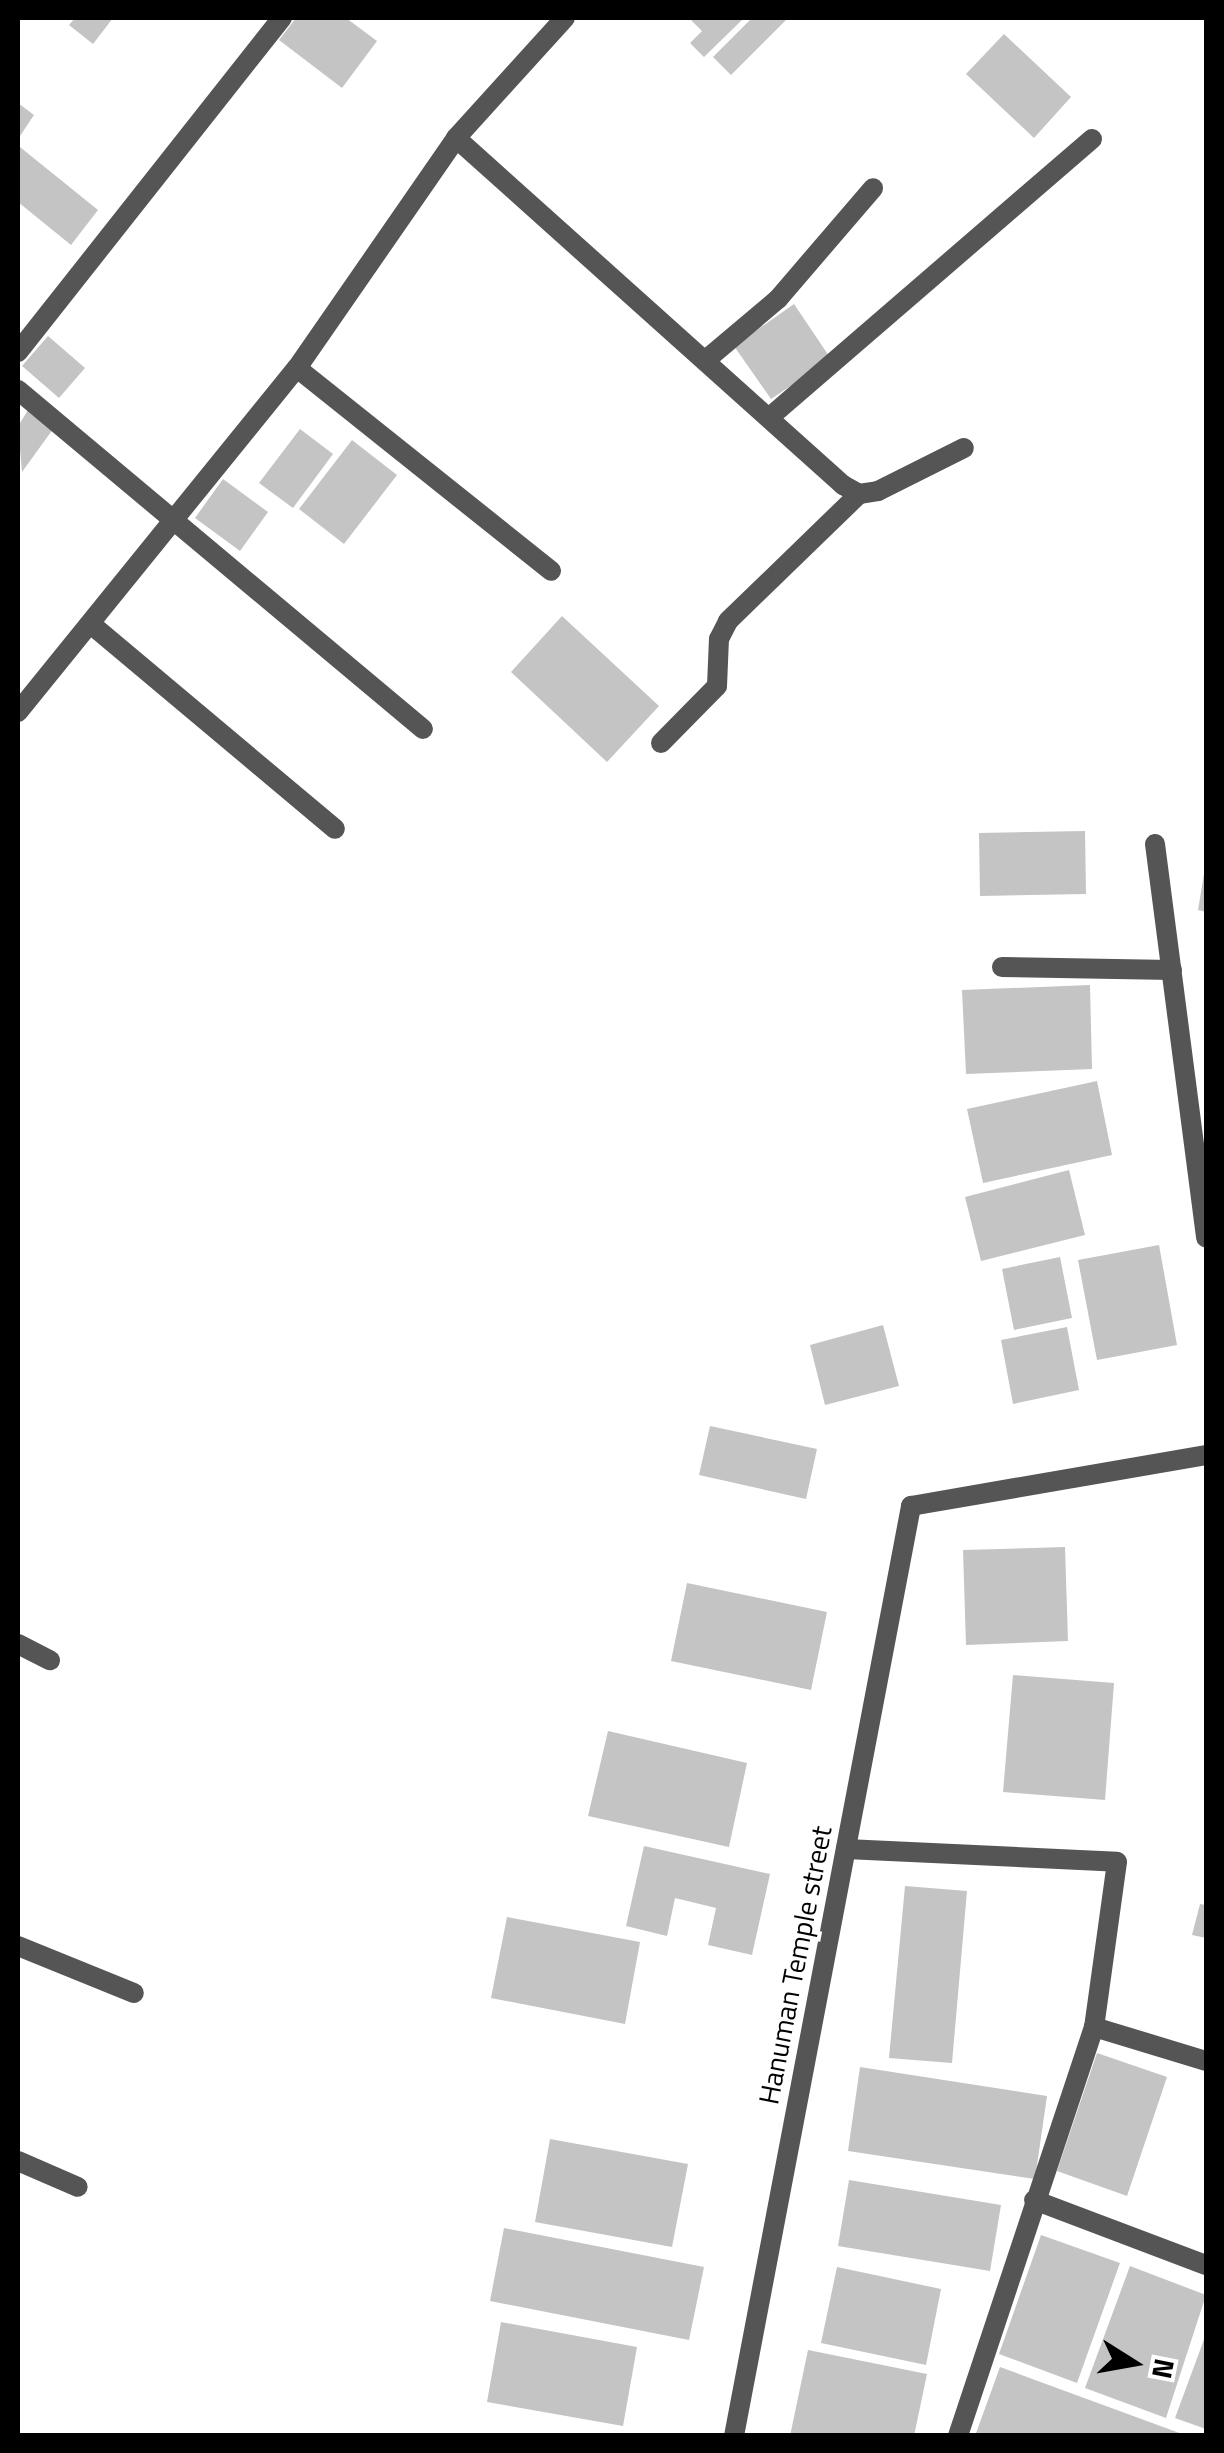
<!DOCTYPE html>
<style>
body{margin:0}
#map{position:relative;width:1224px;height:2453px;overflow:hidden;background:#fff;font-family:"Titillium Web",sans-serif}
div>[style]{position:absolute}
.building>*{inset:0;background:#c4c4c4}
.street>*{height:20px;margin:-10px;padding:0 10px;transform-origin:10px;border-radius:10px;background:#555}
span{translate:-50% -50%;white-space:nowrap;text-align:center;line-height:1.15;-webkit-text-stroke:8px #fff;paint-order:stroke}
.street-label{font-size:28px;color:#000}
.frame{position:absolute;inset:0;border:20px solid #000;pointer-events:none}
.north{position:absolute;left:1084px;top:2313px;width:100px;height:100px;-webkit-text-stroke:8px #fff;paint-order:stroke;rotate:101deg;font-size:28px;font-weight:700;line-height:40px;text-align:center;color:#000}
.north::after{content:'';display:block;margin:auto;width:35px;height:45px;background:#000;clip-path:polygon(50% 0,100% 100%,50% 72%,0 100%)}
</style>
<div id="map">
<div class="building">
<div style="clip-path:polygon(75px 18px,113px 18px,93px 44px,69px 25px)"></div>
<div style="clip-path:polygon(296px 18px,346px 18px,377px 41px,342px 88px,279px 40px)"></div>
<div style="clip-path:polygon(689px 18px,744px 18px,704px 57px,690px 43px,702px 31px)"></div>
<div style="clip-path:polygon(752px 18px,788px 18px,731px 75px,713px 57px)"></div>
<div style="clip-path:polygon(1004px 34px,1071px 97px,1034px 138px,966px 74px)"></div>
<div style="clip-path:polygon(18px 103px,34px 115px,18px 139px)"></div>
<div style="clip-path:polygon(20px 147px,98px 210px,71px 245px,18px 202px)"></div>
<div style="clip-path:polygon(794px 304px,831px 359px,771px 399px,734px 346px)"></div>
<div style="clip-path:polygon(48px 336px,85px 368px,59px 398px,22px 366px)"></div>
<div style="clip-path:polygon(30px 407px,56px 425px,22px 472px,18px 426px)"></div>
<div style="clip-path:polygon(300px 429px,333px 454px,293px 508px,259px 483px)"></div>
<div style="clip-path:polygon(352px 440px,397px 475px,344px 544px,299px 509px)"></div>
<div style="clip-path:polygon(223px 479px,268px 512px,240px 551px,195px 518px)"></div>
<div style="clip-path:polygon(562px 616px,659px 706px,607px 762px,511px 672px)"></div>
<div style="clip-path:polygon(1085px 831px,1086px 894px,980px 896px,979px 833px)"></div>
<div style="clip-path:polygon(1204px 874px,1206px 875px,1206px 912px,1198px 910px)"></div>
<div style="clip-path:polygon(1090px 985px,1092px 1069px,966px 1074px,962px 990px)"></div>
<div style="clip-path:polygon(1097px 1081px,1112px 1155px,983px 1183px,967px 1109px)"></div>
<div style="clip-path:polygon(1069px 1170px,1085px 1235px,981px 1261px,965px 1197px)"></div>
<div style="clip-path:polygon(1159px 1245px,1177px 1345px,1097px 1360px,1078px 1260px)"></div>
<div style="clip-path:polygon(1060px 1257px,1072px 1318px,1014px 1330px,1002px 1269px)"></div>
<div style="clip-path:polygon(883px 1325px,899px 1386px,825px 1405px,810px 1345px)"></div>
<div style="clip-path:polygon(1067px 1327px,1079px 1390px,1013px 1404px,1001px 1340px)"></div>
<div style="clip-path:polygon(710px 1426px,817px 1449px,806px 1499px,699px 1475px)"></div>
<div style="clip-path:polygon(1065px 1547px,1068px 1641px,966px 1645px,963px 1550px)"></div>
<div style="clip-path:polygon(687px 1583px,827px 1612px,811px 1690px,671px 1661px)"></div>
<div style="clip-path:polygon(1013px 1675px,1114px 1683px,1105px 1800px,1003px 1792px)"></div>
<div style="clip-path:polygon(608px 1731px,747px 1763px,729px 1847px,588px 1816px)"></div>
<div style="clip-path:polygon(644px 1846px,770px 1874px,752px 1955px,708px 1945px,716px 1908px,675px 1898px,667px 1936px,626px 1926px)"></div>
<div style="clip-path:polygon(905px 1886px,967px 1891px,952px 2063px,889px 2058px)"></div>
<div style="clip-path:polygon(1200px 1904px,1206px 1905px,1206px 1938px,1192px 1935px)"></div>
<div style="clip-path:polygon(507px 1917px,640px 1942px,625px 2024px,491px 1998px)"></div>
<div style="clip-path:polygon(1097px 2053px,1167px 2077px,1127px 2196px,1057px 2171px)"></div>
<div style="clip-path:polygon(860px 2067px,1047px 2096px,1035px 2179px,848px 2151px)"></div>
<div style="clip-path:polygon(550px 2139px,688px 2164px,672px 2247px,535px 2222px)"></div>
<div style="clip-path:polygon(849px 2180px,1001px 2205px,990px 2271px,838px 2246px)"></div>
<div style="clip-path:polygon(504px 2228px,704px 2267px,689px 2340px,490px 2301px)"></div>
<div style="clip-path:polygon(1041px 2235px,1120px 2263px,1077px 2383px,999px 2354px)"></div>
<div style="clip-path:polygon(1130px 2266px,1206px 2295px,1166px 2418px,1085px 2388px)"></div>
<div style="clip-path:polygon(837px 2267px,941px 2289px,926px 2365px,821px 2343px)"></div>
<div style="clip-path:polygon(501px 2322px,637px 2347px,623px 2426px,487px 2402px)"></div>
<div style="clip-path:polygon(1206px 2334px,1206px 2429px,1175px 2418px)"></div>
<div style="clip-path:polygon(808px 2350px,927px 2374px,914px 2436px,790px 2436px)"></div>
<div style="clip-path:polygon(1000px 2367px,1185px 2435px,1185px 2436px,975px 2436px)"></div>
</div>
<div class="street">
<div style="left:456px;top:138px;width:520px;rotate:41.88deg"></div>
<div style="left:843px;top:485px;width:18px;rotate:29deg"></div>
<div style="left:859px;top:494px;width:19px;rotate:-9deg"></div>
<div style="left:878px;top:491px;width:96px;rotate:-26.6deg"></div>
<div style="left:18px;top:352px;width:426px;rotate:-51.7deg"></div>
<div style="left:707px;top:359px;width:93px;rotate:-40.2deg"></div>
<div style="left:778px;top:299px;width:146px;rotate:-49.4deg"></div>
<div style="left:297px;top:368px;width:325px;rotate:38.6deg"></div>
<div style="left:18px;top:390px;width:528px;rotate:39.93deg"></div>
<div style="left:771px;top:416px;width:424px;rotate:-40.8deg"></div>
<div style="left:92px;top:625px;width:317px;rotate:40deg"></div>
<div style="left:18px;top:712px;width:443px;rotate:-51deg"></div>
<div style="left:297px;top:368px;width:280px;rotate:-55.3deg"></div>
<div style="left:456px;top:138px;width:162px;rotate:-47.8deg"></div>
<div style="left:661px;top:743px;width:80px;rotate:-45.5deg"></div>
<div style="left:717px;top:686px;width:47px;rotate:-87.6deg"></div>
<div style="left:719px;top:639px;width:20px;rotate:-63deg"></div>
<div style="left:728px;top:621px;width:182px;rotate:-44.1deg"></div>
<div style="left:1155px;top:844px;width:397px;rotate:82.6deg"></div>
<div style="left:1002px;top:967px;width:170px;rotate:1deg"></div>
<div style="left:18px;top:1644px;width:36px;rotate:27deg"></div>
<div style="left:846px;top:1849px;width:271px;rotate:2.7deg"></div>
<div style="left:1117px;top:1862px;width:167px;rotate:97.9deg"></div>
<div style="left:1094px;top:2027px;width:431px;rotate:108.4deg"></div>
<div style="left:18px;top:1946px;width:125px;rotate:22.1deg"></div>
<div style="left:1094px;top:2027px;width:117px;rotate:16.9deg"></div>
<div style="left:18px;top:2161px;width:65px;rotate:23.4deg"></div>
<div style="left:1034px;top:2200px;width:184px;rotate:20.7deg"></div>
<div style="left:734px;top:2436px;width:947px;rotate:-79.22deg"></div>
<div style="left:911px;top:1506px;width:299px;rotate:-9.8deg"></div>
</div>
<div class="street-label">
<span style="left:795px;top:1965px;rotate:-79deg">Hanuman Temple street</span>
</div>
<div class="frame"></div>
<div class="north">N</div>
</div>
